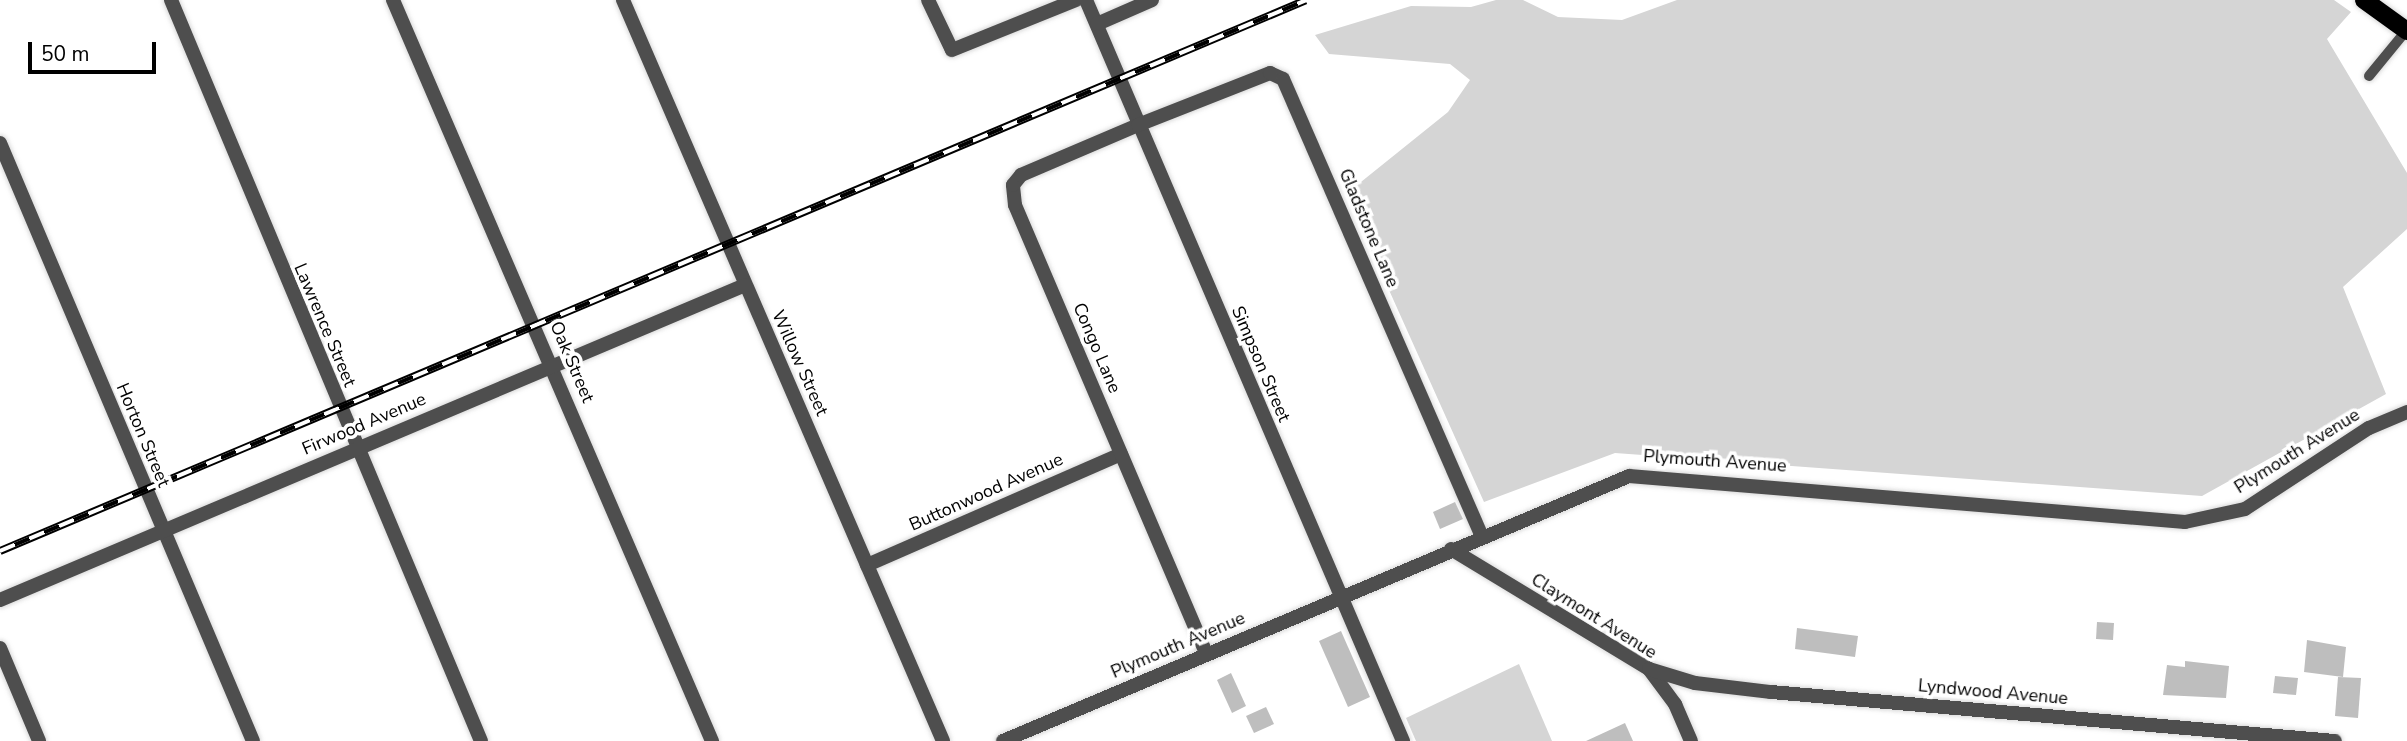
<!DOCTYPE html>
<style>
body{margin:0}
#map{position:relative;width:2407px;height:741px;overflow:hidden;background:#fff;font-family:"Nunito Sans",sans-serif}
div>[style]{position:absolute}
.green>*{inset:0;background:#d5d5d5}
.building>*{inset:0;background:#bebebe}
.roads{filter:drop-shadow(0 0 2px #dbdbdb) drop-shadow(0 0 2px #dbdbdb)}
.service>*{height:10px;margin:-5px;padding:0 5px;transform-origin:5px;border-radius:5px;background:#4e4e4e}
.minor>*{height:14px;margin:-7px;padding:0 7px;transform-origin:7px;border-radius:7px;background:#4e4e4e}
.primary>*{height:18px;margin:-9px;padding:0 9px;transform-origin:9px;border-radius:9px;background:#000}
.rail>*{height:8px;margin-top:-4px;transform-origin:0;background:repeating-linear-gradient(90deg,#fff 0 16px,#000 0 32px);box-sizing:border-box;border-block:2px solid #000}
span{translate:-50% -50%;white-space:nowrap;text-align:center;line-height:1.15;-webkit-text-stroke:7px #fff;paint-order:stroke}
.street-label{font-size:18px;color:#000}
.scale{position:absolute;left:28px;top:42px;width:128px;height:32px;box-sizing:border-box;border:4px solid #000;border-top:0;padding-left:9px;font-size:21px;line-height:24px;white-space:nowrap;color:#000;-webkit-text-stroke:5px #fff;paint-order:stroke}
</style>
<div id="map">
<div class="green">
<div style="clip-path:polygon(1496px 0,1523px 0,1558px 17px,1622px 20px,1677px 0,2334px 0,2351px 12px,2327px 39px,2407px 173px,2407px 229px,2343px 287px,2386px 394px,2202px 496px,1615px 453px,1484px 502px,1346px 194px,1448px 112px,1470px 80px,1450px 64px,1329px 54px,1315px 35px,1411px 6px,1471px 7px)"></div>
<div style="clip-path:polygon(1519px 664px,1552px 741px,1416px 741px,1406px 718px)"></div>
</div>
<div class="building">
<div style="clip-path:polygon(1455px 502px,1463px 519px,1440px 529px,1433px 512px)"></div>
<div style="clip-path:polygon(2097px 622px,2114px 623px,2113px 640px,2096px 639px)"></div>
<div style="clip-path:polygon(1797px 628px,1858px 636px,1855px 657px,1795px 649px)"></div>
<div style="clip-path:polygon(1341px 631px,1370px 697px,1348px 707px,1319px 641px)"></div>
<div style="clip-path:polygon(2307px 640px,2346px 647px,2343px 677px,2304px 672px)"></div>
<div style="clip-path:polygon(2185px 661px,2229px 666px,2226px 698px,2163px 695px,2167px 665px,2185px 667px)"></div>
<div style="clip-path:polygon(1231px 673px,1246px 706px,1232px 713px,1217px 680px)"></div>
<div style="clip-path:polygon(2275px 676px,2298px 678px,2296px 695px,2273px 693px)"></div>
<div style="clip-path:polygon(2338px 677px,2361px 678px,2358px 718px,2335px 716px)"></div>
<div style="clip-path:polygon(1266px 707px,1274px 724px,1254px 733px,1246px 716px)"></div>
<div style="clip-path:polygon(1625px 723px,1633px 741px,1586px 741px)"></div>
</div>
<div class="roads">
<div class="service">
<div style="left:2369px;top:76px;width:58px;rotate:-50.6deg"></div>
</div>
<div class="minor">
<div style="left:171px;top:0;width:803px;rotate:67.3deg"></div>
<div style="left:393px;top:0;width:807px;rotate:66.71deg"></div>
<div style="left:623px;top:0;width:807px;rotate:66.64deg"></div>
<div style="left:928px;top:0;width:55px;rotate:64.4deg"></div>
<div style="left:952px;top:50px;width:134px;rotate:-22deg"></div>
<div style="left:1086px;top:0;width:806px;rotate:66.84deg"></div>
<div style="left:1097px;top:24px;width:60px;rotate:-23.6deg"></div>
<div style="left:0;top:143px;width:649px;rotate:67.07deg"></div>
<div style="left:1451px;top:549px;width:232px;rotate:31.2deg"></div>
<div style="left:1649px;top:669px;width:44px;rotate:53.4deg"></div>
<div style="left:1675px;top:704px;width:40px;rotate:66.6deg"></div>
<div style="left:867px;top:565px;width:277px;rotate:-23.6deg"></div>
<div style="left:0;top:600px;width:809px;rotate:-22.92deg"></div>
<div style="left:0;top:648px;width:101px;rotate:67.2deg"></div>
<div style="left:1206px;top:653px;width:487px;rotate:-113.1deg"></div>
<div style="left:1015px;top:205px;width:20px;rotate:-96deg"></div>
<div style="left:1013px;top:185px;width:13px;rotate:-51deg"></div>
<div style="left:1021px;top:175px;width:127px;rotate:-23.1deg"></div>
<div style="left:1138px;top:125px;width:142px;rotate:-21.5deg"></div>
<div style="left:1270px;top:73px;width:14px;rotate:25deg"></div>
<div style="left:1283px;top:79px;width:498px;rotate:66.5deg"></div>
<div style="left:1649px;top:669px;width:48px;rotate:16.9deg"></div>
<div style="left:1695px;top:683px;width:77px;rotate:6.8deg"></div>
<div style="left:1771px;top:692px;width:566px;rotate:4.97deg"></div>
<div style="left:1003px;top:741px;width:680px;rotate:-22.94deg"></div>
<div style="left:1629px;top:476px;width:558px;rotate:4.73deg"></div>
<div style="left:2185px;top:522px;width:61px;rotate:-12.2deg"></div>
<div style="left:2245px;top:509px;width:148px;rotate:-33.2deg"></div>
<div style="left:2369px;top:428px;width:41px;rotate:-22.8deg"></div>
</div>
<div class="primary">
<div style="left:2364px;top:0;width:53px;rotate:35.8deg"></div>
</div>
</div>
<div class="rail">
<div style="left:0;top:551px;width:1417px;rotate:-22.87deg"></div>
</div>
<div class="street-label">
<span style="left:1369px;top:228px;rotate:67deg">Gladstone Lane</span>
<span style="left:325px;top:325px;rotate:67deg">Lawrence Street</span>
<span style="left:1097px;top:348px;rotate:67deg">Congo Lane</span>
<span style="left:572px;top:362px;rotate:67deg">Oak Street</span>
<span style="left:800px;top:363px;rotate:66deg">Willow Street</span>
<span style="left:1261px;top:364px;rotate:67deg">Simpson Street</span>
<span style="left:364px;top:424px;rotate:-23deg">Firwood Avenue</span>
<span style="left:143px;top:435px;rotate:67deg">Horton Street</span>
<span style="left:2297px;top:451px;rotate:-32deg">Plymouth Avenue</span>
<span style="left:1715px;top:461px;rotate:4deg">Plymouth Avenue</span>
<span style="left:986px;top:492px;rotate:-24deg">Buttonwood Avenue</span>
<span style="left:1594px;top:616px;rotate:32deg">Claymont Avenue</span>
<span style="left:1178px;top:645px;rotate:-23deg">Plymouth Avenue</span>
<span style="left:1993px;top:692px;rotate:5deg">Lyndwood Avenue</span>
</div>
<div class="scale">50 m</div>
</div>
